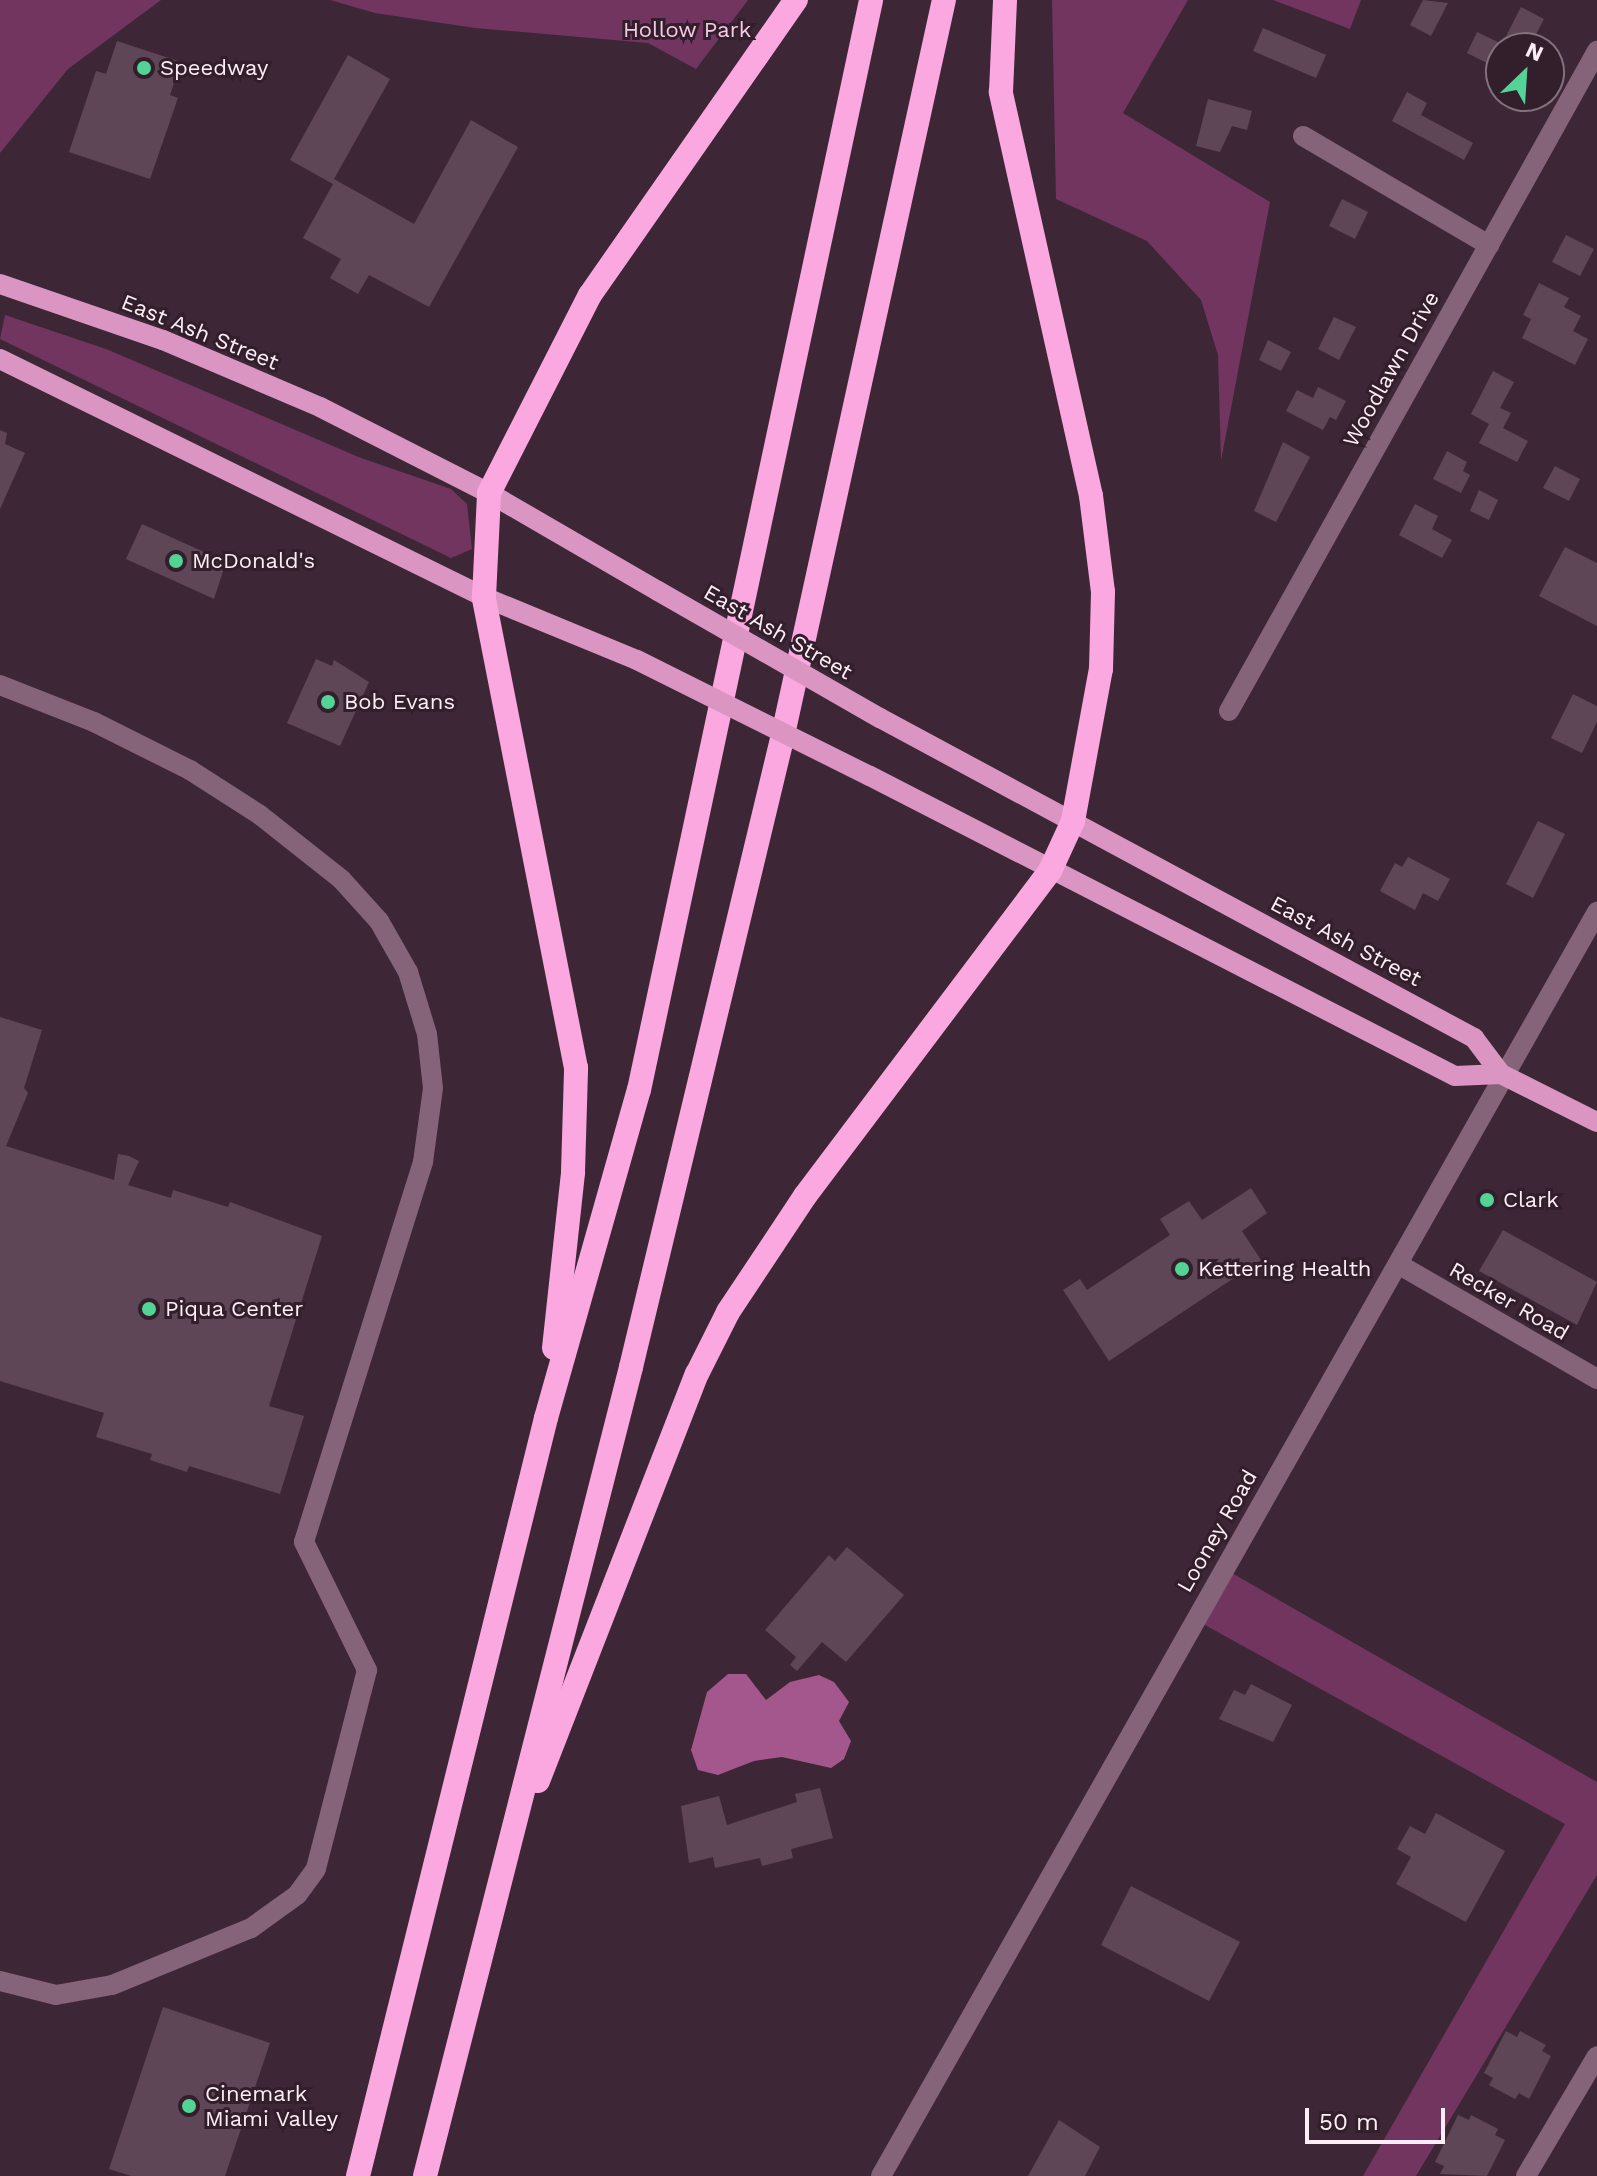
<!DOCTYPE html>
<style>
body{margin:0}
#map{position:relative;width:1597px;height:2176px;overflow:hidden;background:#3d2736;font-family:"Work Sans",sans-serif}
div>[style]{position:absolute}
.green>*{inset:0;background:#713560}
.water>*{inset:0;background:#a3578c}
.building>*{inset:0;background:#5e4656}
.minor>*{height:20px;margin:-10px;padding:0 10px;transform-origin:10px;border-radius:10px;background:#856379}
.tertiary>*{height:20px;margin:-10px;padding:0 10px;transform-origin:10px;border-radius:10px;background:#856379}
.primary>*{height:20px;margin:-10px;padding:0 10px;transform-origin:10px;border-radius:10px;background:#da95c3}
.motorway>*{height:24px;margin:-12px;padding:0 12px;transform-origin:12px;border-radius:12px;background:#fba8e1}
.primary-bridge>*{height:20px;margin:-10px;padding:0 10px;transform-origin:10px;border-radius:10px;background:#da95c3}
.dots>*{width:22px;height:22px;translate:-50% -50%;box-sizing:border-box;border:4px solid #331e2c;border-radius:50%}
span{translate:-50% -50%;white-space:nowrap;text-align:center;line-height:1.15;-webkit-text-stroke:6px #331e2c;paint-order:stroke}
.park-label{font-size:22px;color:#f5cae5}
.poi-label{font-size:22px;color:#fcedf6}
.left{translate:0 -50%;text-align:left}
.street-label{font-size:22px;color:#fcedf6}
.north{position:absolute;left:1485px;top:32px;width:80px;height:80px;box-sizing:border-box;background:#331e2c;border:2px solid #83717d;border-radius:50%;rotate:25deg;font-size:22px;font-weight:700;line-height:32px;text-align:center;color:#fcedf6}
.north::after{content:'';display:block;margin:auto;width:28px;height:36px;background:#53d396;clip-path:polygon(50% 0,100% 100%,50% 72%,0 100%)}
.scale{position:absolute;left:1305px;top:2108px;width:140px;height:36px;box-sizing:border-box;border:4px solid #fcedf6;border-top:0;padding-left:10px;font-size:24px;line-height:28px;white-space:nowrap;color:#fcedf6;-webkit-text-stroke:6px #331e2c;paint-order:stroke}
</style>
<div id="map">
<div class="green">
<div style="clip-path:polygon(0 0,161px 0,68px 69px,0 153px)"></div>
<div style="clip-path:polygon(330px 0,748px 0,696px 69px,648px 43px,475px 28px,375px 13px)"></div>
<div style="clip-path:polygon(1052px 0,1188px 0,1123px 113px,1270px 202px,1221px 461px,1218px 355px,1201px 300px,1147px 241px,1056px 199px)"></div>
<div style="clip-path:polygon(1273px 0,1361px 0,1350px 29px)"></div>
<div style="clip-path:polygon(5px 315px,106px 349px,361px 458px,451px 489px,467px 504px,472px 549px,451px 558px,0 339px)"></div>
<div style="clip-path:polygon(1223px 1568px,1597px 1782px,1597px 1875px,1416px 2176px,1363px 2176px,1565px 1824px,1194px 1619px)"></div>
</div>
<div class="water">
<div style="clip-path:polygon(728px 1674px,746px 1674px,766px 1700px,790px 1682px,819px 1675px,834px 1682px,849px 1702px,839px 1721px,851px 1741px,844px 1759px,831px 1768px,782px 1757px,754px 1761px,718px 1775px,698px 1770px,691px 1750px,707px 1692px)"></div>
</div>
<div class="building">
<div style="clip-path:polygon(1423px 0,1448px 3px,1431px 36px,1410px 25px)"></div>
<div style="clip-path:polygon(1521px 7px,1544px 19px,1529px 48px,1501px 48px,1501px 70px,1467px 53px,1477px 32px,1502px 44px)"></div>
<div style="clip-path:polygon(1263px 28px,1326px 55px,1316px 78px,1253px 51px)"></div>
<div style="clip-path:polygon(117px 41px,181px 62px,170px 95px,178px 98px,150px 179px,69px 152px,96px 71px,106px 74px)"></div>
<div style="clip-path:polygon(348px 55px,390px 79px,334px 179px,414px 224px,471px 120px,518px 147px,429px 307px,369px 275px,358px 294px,330px 278px,341px 259px,303px 238px,333px 184px,290px 160px)"></div>
<div style="clip-path:polygon(1407px 92px,1427px 103px,1421px 115px,1473px 143px,1464px 160px,1392px 121px)"></div>
<div style="clip-path:polygon(1208px 99px,1252px 111px,1247px 130px,1232px 126px,1220px 152px,1196px 146px)"></div>
<div style="clip-path:polygon(1342px 199px,1368px 212px,1355px 239px,1329px 226px)"></div>
<div style="clip-path:polygon(1566px 235px,1594px 249px,1580px 276px,1552px 262px)"></div>
<div style="clip-path:polygon(1539px 283px,1569px 298px,1564px 307px,1581px 316px,1573px 331px,1588px 339px,1575px 365px,1522px 338px,1531px 319px,1523px 315px)"></div>
<div style="clip-path:polygon(1334px 317px,1356px 327px,1339px 360px,1318px 349px)"></div>
<div style="clip-path:polygon(1268px 340px,1291px 352px,1281px 371px,1259px 360px)"></div>
<div style="clip-path:polygon(1493px 371px,1514px 382px,1500px 408px,1511px 413px,1503px 428px,1528px 441px,1517px 462px,1479px 443px,1489px 424px,1471px 414px)"></div>
<div style="clip-path:polygon(1318px 387px,1346px 401px,1336px 420px,1330px 417px,1323px 430px,1286px 411px,1297px 390px,1313px 398px)"></div>
<div style="clip-path:polygon(0 430px,7px 433px,5px 444px,25px 453px,0 509px)"></div>
<div style="clip-path:polygon(1283px 442px,1310px 457px,1276px 522px,1254px 511px)"></div>
<div style="clip-path:polygon(1447px 451px,1467px 462px,1463px 471px,1470px 475px,1461px 493px,1433px 479px)"></div>
<div style="clip-path:polygon(1555px 466px,1580px 479px,1569px 501px,1543px 488px)"></div>
<div style="clip-path:polygon(1479px 490px,1498px 500px,1489px 520px,1470px 511px)"></div>
<div style="clip-path:polygon(1415px 504px,1438px 516px,1432px 529px,1452px 540px,1442px 558px,1399px 535px)"></div>
<div style="clip-path:polygon(142px 524px,226px 562px,214px 599px,126px 559px)"></div>
<div style="clip-path:polygon(1565px 547px,1597px 563px,1597px 626px,1539px 596px)"></div>
<div style="clip-path:polygon(316px 659px,332px 666px,334px 660px,369px 682px,340px 746px,287px 723px)"></div>
<div style="clip-path:polygon(1573px 694px,1597px 706px,1597px 722px,1582px 753px,1551px 738px)"></div>
<div style="clip-path:polygon(1538px 821px,1565px 834px,1533px 898px,1506px 884px)"></div>
<div style="clip-path:polygon(1408px 857px,1450px 879px,1438px 901px,1423px 893px,1415px 910px,1380px 891px,1395px 863px,1402px 867px)"></div>
<div style="clip-path:polygon(0 1017px,42px 1030px,24px 1088px,28px 1093px,6px 1146px,114px 1180px,118px 1154px,129px 1156px,139px 1161px,128px 1185px,171px 1198px,173px 1190px,228px 1207px,230px 1202px,322px 1236px,269px 1406px,304px 1416px,280px 1494px,189px 1466px,187px 1472px,150px 1460px,152px 1454px,96px 1437px,104px 1413px,0 1381px)"></div>
<div style="clip-path:polygon(1251px 1188px,1267px 1213px,1242px 1231px,1261px 1260px,1109px 1361px,1063px 1290px,1080px 1279px,1087px 1290px,1170px 1235px,1160px 1219px,1189px 1201px,1202px 1220px)"></div>
<div style="clip-path:polygon(1503px 1230px,1597px 1282px,1577px 1325px,1479px 1271px)"></div>
<div style="clip-path:polygon(847px 1547px,904px 1595px,846px 1662px,822px 1642px,797px 1671px,790px 1665px,796px 1657px,765px 1630px,829px 1555px,835px 1561px)"></div>
<div style="clip-path:polygon(1251px 1684px,1292px 1705px,1273px 1742px,1219px 1719px,1234px 1690px,1245px 1695px)"></div>
<div style="clip-path:polygon(820px 1788px,833px 1838px,791px 1849px,793px 1858px,762px 1866px,760px 1858px,715px 1868px,713px 1857px,689px 1863px,681px 1806px,719px 1796px,727px 1825px,797px 1802px,795px 1794px)"></div>
<div style="clip-path:polygon(1436px 1813px,1505px 1851px,1466px 1922px,1396px 1884px,1411px 1857px,1397px 1849px,1410px 1826px,1425px 1834px)"></div>
<div style="clip-path:polygon(1131px 1886px,1240px 1942px,1209px 2001px,1101px 1945px)"></div>
<div style="clip-path:polygon(163px 2007px,270px 2043px,225px 2176px,131px 2176px,109px 2169px)"></div>
<div style="clip-path:polygon(1506px 2031px,1517px 2037px,1520px 2031px,1546px 2045px,1542px 2051px,1551px 2056px,1529px 2099px,1519px 2093px,1515px 2099px,1489px 2085px,1493px 2078px,1484px 2073px)"></div>
<div style="clip-path:polygon(1458px 2115px,1469px 2120px,1471px 2115px,1498px 2129px,1495px 2135px,1505px 2140px,1487px 2176px,1440px 2174px,1444px 2166px,1435px 2162px)"></div>
<div style="clip-path:polygon(1059px 2120px,1100px 2147px,1085px 2176px,1028px 2176px)"></div>
</div>
<div class="minor">
<div style="left:1303px;top:136px;width:216px;rotate:30.4deg"></div>
<div style="left:0;top:685px;width:101px;rotate:21.5deg"></div>
<div style="left:94px;top:722px;width:107px;rotate:26.6deg"></div>
<div style="left:190px;top:770px;width:83px;rotate:32.7deg"></div>
<div style="left:260px;top:815px;width:103px;rotate:38.3deg"></div>
<div style="left:341px;top:879px;width:57px;rotate:47.9deg"></div>
<div style="left:379px;top:921px;width:59px;rotate:60.4deg"></div>
<div style="left:408px;top:972px;width:65px;rotate:73deg"></div>
<div style="left:427px;top:1034px;width:54px;rotate:83.7deg"></div>
<div style="left:433px;top:1088px;width:75px;rotate:97.7deg"></div>
<div style="left:423px;top:1162px;width:398px;rotate:107.4deg"></div>
<div style="left:304px;top:1542px;width:143px;rotate:63.8deg"></div>
<div style="left:367px;top:1670px;width:205px;rotate:104.4deg"></div>
<div style="left:316px;top:1869px;width:32px;rotate:126deg"></div>
<div style="left:297px;top:1895px;width:57px;rotate:144.3deg"></div>
<div style="left:251px;top:1928px;width:150px;rotate:157.7deg"></div>
<div style="left:112px;top:1985px;width:57px;rotate:169.9deg"></div>
<div style="left:56px;top:1995px;width:58px;rotate:-166deg"></div>
<div style="left:1229px;top:711px;width:756px;rotate:-60.86deg"></div>
<div style="left:1398px;top:1264px;width:230px;rotate:30deg"></div>
<div style="left:1526px;top:2176px;width:139px;rotate:-59.4deg"></div>
</div>
<div class="tertiary">
<div style="left:881px;top:2176px;width:1453px;rotate:-60.47deg"></div>
</div>
<div class="primary">
<div style="left:0;top:284px;width:172px;rotate:19deg"></div>
<div style="left:163px;top:340px;width:171px;rotate:23.1deg"></div>
<div style="left:320px;top:407px;width:190px;rotate:27deg"></div>
<div style="left:489px;top:493px;width:195px;rotate:30.1deg"></div>
<div style="left:0;top:359px;width:539px;rotate:26.18deg"></div>
<div style="left:484px;top:597px;width:165px;rotate:22.4deg"></div>
<div style="left:880px;top:718px;width:675px;rotate:28.31deg"></div>
<div style="left:1474px;top:1038px;width:45px;rotate:53.1deg"></div>
<div style="left:1501px;top:1074px;width:107px;rotate:26.6deg"></div>
<div style="left:870px;top:776px;width:657px;rotate:27.15deg"></div>
<div style="left:1455px;top:1076px;width:46px;rotate:-2.5deg"></div>
</div>
<div class="motorway">
<div style="left:554px;top:1348px;width:177px;rotate:-83.8deg"></div>
<div style="left:573px;top:1172px;width:104px;rotate:-88.3deg"></div>
<div style="left:576px;top:1068px;width:480px;rotate:-101.1deg"></div>
<div style="left:484px;top:597px;width:104px;rotate:-87.2deg"></div>
<div style="left:489px;top:493px;width:222px;rotate:-63deg"></div>
<div style="left:590px;top:295px;width:360px;rotate:-55.1deg"></div>
<div style="left:538px;top:1781px;width:437px;rotate:-68.7deg"></div>
<div style="left:697px;top:1374px;width:69px;rotate:-63.4deg"></div>
<div style="left:728px;top:1312px;width:139px;rotate:-56.4deg"></div>
<div style="left:805px;top:1196px;width:407px;rotate:-53deg"></div>
<div style="left:1050px;top:871px;width:55px;rotate:-65.3deg"></div>
<div style="left:1073px;top:821px;width:155px;rotate:-79.6deg"></div>
<div style="left:1101px;top:669px;width:77px;rotate:-88.5deg"></div>
<div style="left:1103px;top:592px;width:97px;rotate:-97.1deg"></div>
<div style="left:1091px;top:496px;width:414px;rotate:-102.6deg"></div>
<div style="left:1001px;top:92px;width:92px;rotate:-87.5deg"></div>
<div style="left:358px;top:2176px;width:781px;rotate:-76.07deg"></div>
<div style="left:546px;top:1418px;width:341px;rotate:-74.2deg"></div>
<div style="left:639px;top:1090px;width:1114px;rotate:-77.98deg"></div>
<div style="left:425px;top:2176px;width:835px;rotate:-75.71deg"></div>
<div style="left:631px;top:1367px;width:646px;rotate:-76.48deg"></div>
<div style="left:782px;top:739px;width:757px;rotate:-77.64deg"></div>
</div>
<div class="primary-bridge">
<div style="left:658px;top:591px;width:256px;rotate:29.8deg"></div>
<div style="left:637px;top:660px;width:260px;rotate:26.5deg"></div>
</div>
<div class="dots">
<div style="left:144px;top:68px;background:#53d396"></div>
<div style="left:176px;top:561px;background:#53d396"></div>
<div style="left:328px;top:702px;background:#53d396"></div>
<div style="left:1487px;top:1200px;background:#53d396"></div>
<div style="left:1182px;top:1269px;background:#53d396"></div>
<div style="left:149px;top:1309px;background:#53d396"></div>
<div style="left:189px;top:2106px;background:#53d396"></div>
</div>
<div class="park-label">
<span style="left:687px;top:30px">Hollow Park</span>
</div>
<div class="poi-label">
<span class="left" style="left:160px;top:68px">Speedway</span>
<span class="left" style="left:192px;top:561px">McDonald's</span>
<span class="left" style="left:344px;top:702px">Bob Evans</span>
<span class="left" style="left:1503px;top:1200px">Clark</span>
<span class="left" style="left:1198px;top:1269px">Kettering Health</span>
<span class="left" style="left:165px;top:1309px">Piqua Center</span>
<span class="left" style="left:205px;top:2106px">Cinemark<br>Miami Valley</span>
</div>
<div class="street-label">
<span style="left:200px;top:332px;rotate:22deg">East Ash Street</span>
<span style="left:1391px;top:369px;rotate:-61deg">Woodlawn Drive</span>
<span style="left:778px;top:632px;rotate:30deg">East Ash Street</span>
<span style="left:1346px;top:941px;rotate:28deg">East Ash Street</span>
<span style="left:1509px;top:1301px;rotate:30deg">Recker Road</span>
<span style="left:1217px;top:1531px;rotate:-60deg">Looney Road</span>
</div>
<div class="north">N</div>
<div class="scale">50 m</div>
</div>
